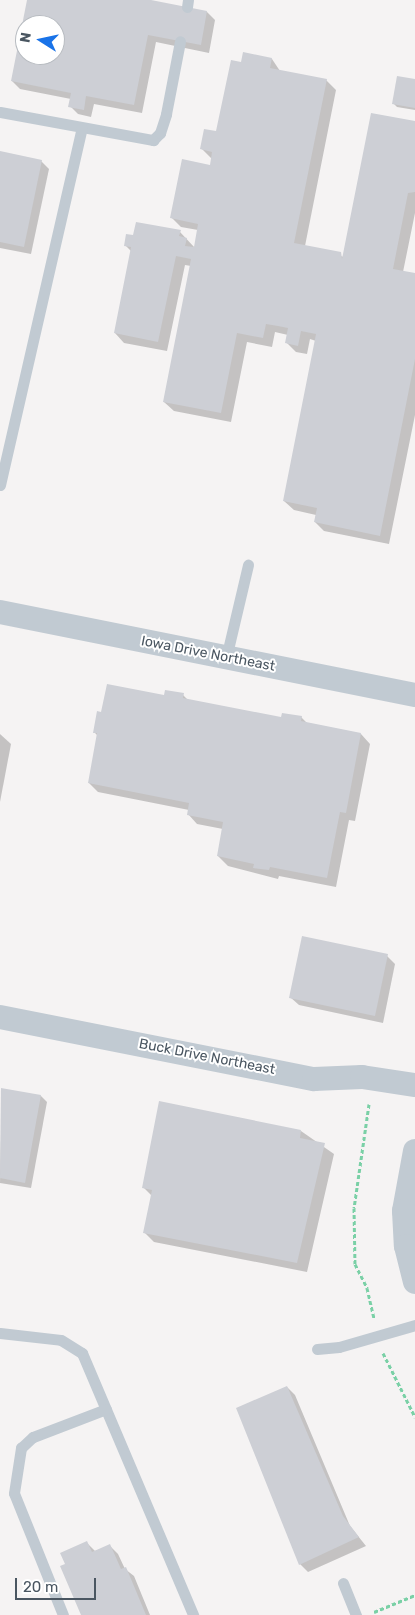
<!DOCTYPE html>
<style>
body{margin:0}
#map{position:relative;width:415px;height:1615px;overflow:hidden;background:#f5f3f3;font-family:Rubik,sans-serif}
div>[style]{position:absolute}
.shadow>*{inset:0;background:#0003}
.building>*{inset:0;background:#cdcfd5}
.path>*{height:3px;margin-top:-1.5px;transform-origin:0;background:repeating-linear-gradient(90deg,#7ad0a6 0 4px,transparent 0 6.5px)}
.service>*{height:11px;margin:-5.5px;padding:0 5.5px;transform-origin:5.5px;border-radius:5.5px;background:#c1cad2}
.minor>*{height:24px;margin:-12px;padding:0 12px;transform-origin:12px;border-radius:12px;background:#c1cad2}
span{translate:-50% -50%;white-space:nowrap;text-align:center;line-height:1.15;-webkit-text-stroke:4px #fff;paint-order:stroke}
.street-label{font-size:14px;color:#4a5661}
.north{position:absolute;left:15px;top:15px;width:50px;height:50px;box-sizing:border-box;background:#fff;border:1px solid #b7bbc0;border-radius:50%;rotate:280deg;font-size:14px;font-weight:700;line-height:20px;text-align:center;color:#4a5661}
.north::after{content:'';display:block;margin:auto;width:18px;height:22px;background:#1a73e8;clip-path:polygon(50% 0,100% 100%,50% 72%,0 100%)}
.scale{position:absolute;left:15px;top:1578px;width:81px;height:22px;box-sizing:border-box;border:2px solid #4a5661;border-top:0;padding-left:6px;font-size:15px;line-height:18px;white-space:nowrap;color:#4a5661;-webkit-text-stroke:4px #fff;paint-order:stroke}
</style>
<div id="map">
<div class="shadow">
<div style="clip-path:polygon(evenodd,28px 0,143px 0,207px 12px,215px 20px,209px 53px,156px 42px,142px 113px,94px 104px,91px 117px,78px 114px,70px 106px,71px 99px,20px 89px,12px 81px,28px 0,25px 25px,55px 25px,55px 55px,25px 55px,25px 25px)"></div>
<div style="clip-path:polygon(272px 59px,280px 71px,326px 80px,336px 90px,305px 246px,344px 257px,415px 122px,415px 213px,403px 272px,415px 274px,415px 415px,389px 544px,324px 531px,315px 522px,316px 515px,294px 510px,284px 501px,316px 341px,310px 339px,307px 354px,296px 352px,286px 342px,288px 335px,275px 332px,272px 347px,247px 342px,231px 422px,174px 411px,164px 402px,191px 266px,185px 265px,167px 351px,124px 343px,115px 333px,131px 251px,125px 245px,134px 237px,180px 232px,195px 248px,198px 230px,181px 227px,171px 217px,211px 166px,211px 158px,202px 149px,217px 133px,242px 64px)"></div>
<div style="clip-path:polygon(415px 80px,415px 110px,397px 107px,394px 104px)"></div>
<div style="clip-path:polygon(0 153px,41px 161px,49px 169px,31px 254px,0 248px)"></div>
<div style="clip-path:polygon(183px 695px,189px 701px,282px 719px,301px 717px,308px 724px,361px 734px,370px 744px,355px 821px,349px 820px,336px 887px,279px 876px,278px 879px,228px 866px,218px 856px,223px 829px,197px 824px,188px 814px,189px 810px,98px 792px,89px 783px,98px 736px,94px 732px,102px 714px)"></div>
<div style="clip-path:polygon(0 734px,11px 744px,0 802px)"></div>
<div style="clip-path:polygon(387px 956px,395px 964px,383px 1023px,299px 1005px,290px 997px)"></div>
<div style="clip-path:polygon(2px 1089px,41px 1096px,47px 1102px,31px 1188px,0 1183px)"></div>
<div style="clip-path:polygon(301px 1131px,334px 1154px,307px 1272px,154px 1242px,144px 1232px,152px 1196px,144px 1188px)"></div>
<div style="clip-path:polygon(287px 1387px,295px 1395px,350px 1526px,366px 1546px,308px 1572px,300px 1564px,238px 1409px)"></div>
<div style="clip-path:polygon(87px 1543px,95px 1551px,110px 1546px,118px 1554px,125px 1569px,134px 1576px,150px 1615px,82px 1615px,67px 1564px)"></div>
</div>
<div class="building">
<div style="clip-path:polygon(evenodd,27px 0,151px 0,207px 11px,201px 45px,148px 35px,134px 105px,86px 96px,84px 110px,68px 107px,71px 93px,11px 81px,27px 0,25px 25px,55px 25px,55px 55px,25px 55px,25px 25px)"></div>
<div style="clip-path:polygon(243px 52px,272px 58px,270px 68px,327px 79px,294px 243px,341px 252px,342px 259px,371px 113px,415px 121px,415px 192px,408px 193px,393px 269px,415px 273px,415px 359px,380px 536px,314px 522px,317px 508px,283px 501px,316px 334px,301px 331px,298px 346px,285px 343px,288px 328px,278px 326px,266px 324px,263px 338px,237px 333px,221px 413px,163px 402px,191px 259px,176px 256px,158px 342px,114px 333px,131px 247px,124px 246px,126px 234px,133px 235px,136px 222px,181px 230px,179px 236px,187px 238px,185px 246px,194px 247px,198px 224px,170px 218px,182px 159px,210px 165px,212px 152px,200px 149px,204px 129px,216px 131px,231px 60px,241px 62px)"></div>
<div style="clip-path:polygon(397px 76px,415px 79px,415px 108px,392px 104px)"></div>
<div style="clip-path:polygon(0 151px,42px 160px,24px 247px,0 242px)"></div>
<div style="clip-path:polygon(107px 684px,164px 695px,165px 690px,184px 693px,183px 698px,281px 717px,282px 713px,302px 716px,301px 721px,361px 733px,346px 813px,340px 812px,327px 878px,270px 867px,269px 870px,253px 868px,254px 864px,217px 856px,223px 822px,187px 815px,189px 803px,88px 783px,97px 733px,93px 733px,97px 711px,101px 712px)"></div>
<div style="clip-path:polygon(302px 936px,388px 954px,375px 1016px,289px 998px)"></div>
<div style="clip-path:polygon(1px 1088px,41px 1095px,25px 1183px,0 1178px)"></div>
<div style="clip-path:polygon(159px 1101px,301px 1130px,300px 1138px,325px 1143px,297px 1263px,143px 1233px,152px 1190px,142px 1188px)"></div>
<div style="clip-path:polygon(287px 1386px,343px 1516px,359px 1537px,299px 1565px,236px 1408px)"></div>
<div style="clip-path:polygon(87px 1541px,92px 1552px,110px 1544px,121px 1569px,126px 1567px,146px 1615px,81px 1615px,60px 1566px,65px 1564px,60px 1553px)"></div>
</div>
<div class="path">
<div style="left:369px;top:1104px;width:105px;rotate:98.2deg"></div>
<div style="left:354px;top:1208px;width:56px;rotate:89deg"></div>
<div style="left:355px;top:1264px;width:27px;rotate:63deg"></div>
<div style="left:367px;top:1288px;width:31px;rotate:77deg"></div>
<div style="left:383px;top:1353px;width:72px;rotate:63.4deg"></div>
<div style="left:374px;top:1612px;width:44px;rotate:-22.5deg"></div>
</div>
<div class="service">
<div style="left:187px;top:7px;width:7px;rotate:-82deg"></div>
<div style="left:0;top:112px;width:156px;rotate:10.4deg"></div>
<div style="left:153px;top:140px;width:10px;rotate:-45deg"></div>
<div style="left:160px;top:133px;width:20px;rotate:-72deg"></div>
<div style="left:166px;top:114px;width:74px;rotate:-79.1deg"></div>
<div style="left:0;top:485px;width:366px;rotate:-77.1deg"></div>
<div style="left:226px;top:658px;width:96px;rotate:-76.7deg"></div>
<div style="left:0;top:1333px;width:61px;rotate:6.5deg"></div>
<div style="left:61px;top:1340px;width:25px;rotate:32deg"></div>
<div style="left:82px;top:1353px;width:285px;rotate:67deg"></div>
<div style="left:317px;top:1349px;width:22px;rotate:-5deg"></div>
<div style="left:339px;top:1347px;width:79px;rotate:-16.1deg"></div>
<div style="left:343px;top:1583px;width:35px;rotate:68deg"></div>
<div style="left:63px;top:1615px;width:131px;rotate:-111.9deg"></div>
<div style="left:14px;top:1493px;width:46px;rotate:-81.2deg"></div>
<div style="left:21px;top:1448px;width:16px;rotate:-43deg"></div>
<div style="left:33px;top:1437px;width:78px;rotate:-21deg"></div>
</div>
<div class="minor">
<div style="left:0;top:612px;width:423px;rotate:11.3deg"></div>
<div style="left:0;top:1017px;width:320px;rotate:11.2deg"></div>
<div style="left:314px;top:1079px;width:48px;rotate:-2.4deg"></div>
<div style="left:362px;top:1077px;width:54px;rotate:8.6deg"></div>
<div style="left:415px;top:1151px;width:61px;rotate:100.4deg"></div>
<div style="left:404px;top:1211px;width:35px;rotate:87deg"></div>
<div style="left:406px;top:1246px;width:37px;rotate:76deg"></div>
</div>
<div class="street-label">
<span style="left:208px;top:654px;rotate:11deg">Iowa Drive Northeast</span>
<span style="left:207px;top:1057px;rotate:11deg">Buck Drive Northeast</span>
</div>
<div class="north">N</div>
<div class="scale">20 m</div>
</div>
